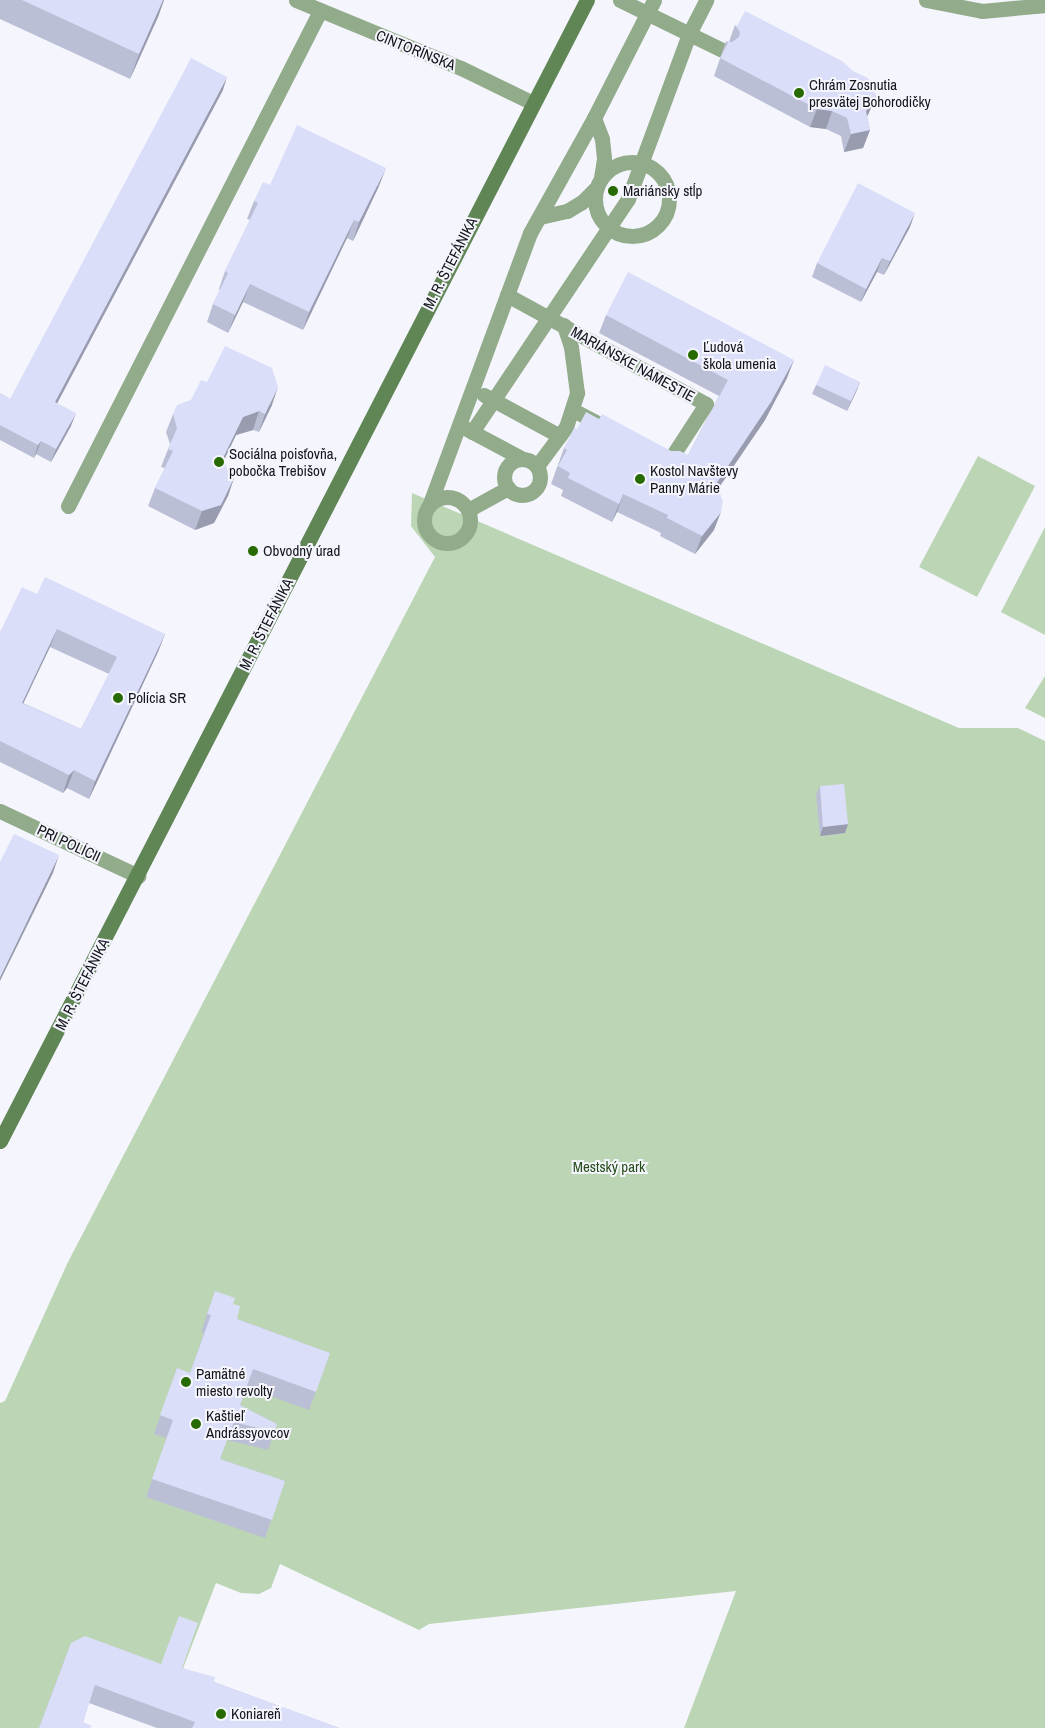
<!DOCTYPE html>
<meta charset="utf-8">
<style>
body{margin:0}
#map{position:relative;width:1045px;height:1728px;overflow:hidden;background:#f5f6fd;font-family:"Archivo Narrow",sans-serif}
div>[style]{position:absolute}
.green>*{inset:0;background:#bcd5b4}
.street>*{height:15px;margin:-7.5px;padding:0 7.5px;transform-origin:7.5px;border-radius:7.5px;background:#92ab8a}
.street>.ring{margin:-7.5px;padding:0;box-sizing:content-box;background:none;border:15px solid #92ab8a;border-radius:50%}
.secondary>*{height:15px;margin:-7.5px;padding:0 7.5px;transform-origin:7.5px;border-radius:7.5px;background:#618656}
.wall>*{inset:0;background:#bbbfd6}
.shaded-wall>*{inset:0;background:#999bae}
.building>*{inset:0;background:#dadef9}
.dots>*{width:14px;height:14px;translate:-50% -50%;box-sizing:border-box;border:2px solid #f5f6fd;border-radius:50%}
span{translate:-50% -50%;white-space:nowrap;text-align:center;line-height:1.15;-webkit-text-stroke:4px #f5f6fd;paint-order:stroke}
.street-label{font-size:15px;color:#14151b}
.poi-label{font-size:15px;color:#14151b}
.left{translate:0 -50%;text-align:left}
.park-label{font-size:15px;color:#264c19}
</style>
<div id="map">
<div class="green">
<div style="clip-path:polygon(978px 456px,1035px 486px,977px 597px,919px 567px)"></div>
<div style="clip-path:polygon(412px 493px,959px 728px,1018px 728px,1045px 741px,1045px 1728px,684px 1728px,736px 1591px,429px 1624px,419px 1630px,280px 1564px,271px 1588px,259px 1594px,241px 1593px,216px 1583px,175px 1689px,79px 1654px,39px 1728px,0 1728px,0 1403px,5px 1401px,68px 1262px,435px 557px,411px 526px)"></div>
<div style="clip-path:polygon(1045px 527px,1045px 635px,1001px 612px)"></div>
<div style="clip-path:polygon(1045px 676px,1045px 718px,1025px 708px)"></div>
</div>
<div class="street">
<div style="left:296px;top:0;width:178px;rotate:22.4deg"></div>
<div style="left:461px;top:68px;width:80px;rotate:25.9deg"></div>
<div style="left:620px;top:0;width:116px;rotate:26.1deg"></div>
<div style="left:926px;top:0;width:57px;rotate:11.1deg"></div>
<div style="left:982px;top:11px;width:63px;rotate:-5.4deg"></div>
<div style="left:594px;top:118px;width:22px;rotate:69deg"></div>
<div style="left:602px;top:139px;width:20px;rotate:84deg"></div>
<div style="left:604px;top:159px;width:18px;rotate:99deg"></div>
<div class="ring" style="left:595px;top:162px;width:59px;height:59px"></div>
<div style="left:540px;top:217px;width:28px;rotate:-13deg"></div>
<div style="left:567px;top:211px;width:17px;rotate:-31deg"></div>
<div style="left:582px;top:202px;width:18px;rotate:-45deg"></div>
<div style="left:507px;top:295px;width:227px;rotate:28.7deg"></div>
<div style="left:706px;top:404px;width:68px;rotate:123deg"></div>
<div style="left:669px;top:461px;width:9px;rotate:-148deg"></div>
<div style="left:484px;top:395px;width:86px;rotate:28.3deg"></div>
<div style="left:573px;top:410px;width:34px;rotate:28deg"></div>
<div style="left:463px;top:427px;width:66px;rotate:28.1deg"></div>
<div style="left:472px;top:432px;width:280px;rotate:-56.2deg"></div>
<div style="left:628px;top:199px;width:176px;rotate:-69.7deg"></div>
<div style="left:689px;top:34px;width:38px;rotate:-63deg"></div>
<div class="ring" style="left:504px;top:459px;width:21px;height:21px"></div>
<div style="left:537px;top:466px;width:49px;rotate:-53.4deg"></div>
<div style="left:566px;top:427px;width:36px;rotate:-72deg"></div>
<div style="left:577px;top:393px;width:46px;rotate:-97.4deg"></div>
<div style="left:571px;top:347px;width:23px;rotate:-108deg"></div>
<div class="ring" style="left:424px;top:497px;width:31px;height:31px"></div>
<div style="left:68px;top:506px;width:555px;rotate:-63.02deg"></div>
<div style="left:429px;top:506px;width:291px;rotate:-69.7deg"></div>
<div style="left:530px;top:233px;width:132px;rotate:-60.9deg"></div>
<div style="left:594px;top:118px;width:132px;rotate:-63deg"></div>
<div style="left:468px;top:510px;width:46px;rotate:-28.8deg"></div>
<div style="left:0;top:811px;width:153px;rotate:25.2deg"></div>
</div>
<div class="secondary">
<div style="left:0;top:1141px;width:1283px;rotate:-62.78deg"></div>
</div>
<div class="wall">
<div style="clip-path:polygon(0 0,164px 0,158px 17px,130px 79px,0 19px)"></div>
<div style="clip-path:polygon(735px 25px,876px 95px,867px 116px,870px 130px,863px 148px,844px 152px,841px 136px,826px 129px,810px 127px,714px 76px,726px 41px,729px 42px)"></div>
<div style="clip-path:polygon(223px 90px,57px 403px,71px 426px,51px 462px,36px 454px,34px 458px,0 440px,0 393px,10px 399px)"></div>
<div style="clip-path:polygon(270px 185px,379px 186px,353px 241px,347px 238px,303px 330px,243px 302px,228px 333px,207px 322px,213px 304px,220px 290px,219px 289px,225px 271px,250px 220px,247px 219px,254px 201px)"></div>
<div style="clip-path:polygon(910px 227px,884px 275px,877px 272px,861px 302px,812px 277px,817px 263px)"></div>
<div style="clip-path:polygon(606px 315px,787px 378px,765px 420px,718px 489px,714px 530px,695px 554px,660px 536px,661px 533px,617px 512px,612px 522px,561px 496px,563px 490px,551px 484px,564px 448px,577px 429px,599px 419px,671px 451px,688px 455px,719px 396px,599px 333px)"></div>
<div style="clip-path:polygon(860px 382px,856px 392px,847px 411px,812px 394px,816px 385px)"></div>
<div style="clip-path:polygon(191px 400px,272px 405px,259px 432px,253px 430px,236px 435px,224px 461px,229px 475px,234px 478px,228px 496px,214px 523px,195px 530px,148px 506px,155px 488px,165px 468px,161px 467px,170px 444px,166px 432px,173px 414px)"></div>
<div style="clip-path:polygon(evenodd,37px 594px,165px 634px,158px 652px,89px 799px,67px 788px,63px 793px,0 762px,0 632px,37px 594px,50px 647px,109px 674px,81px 729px,23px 703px,50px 647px)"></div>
<div style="clip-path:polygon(820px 786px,848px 824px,845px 833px,820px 836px,816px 795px)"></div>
<div style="clip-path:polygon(215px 1291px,233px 1304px,237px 1319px,330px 1353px,309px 1410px,246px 1387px,240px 1405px,277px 1424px,268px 1450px,227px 1440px,220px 1459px,285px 1481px,265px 1538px,146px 1497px,167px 1438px,154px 1434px,177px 1368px,190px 1373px,204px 1333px,201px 1332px)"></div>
<div style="clip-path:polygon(71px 1643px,161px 1664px,182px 1668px,214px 1682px,339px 1728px,157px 1728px,89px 1703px,83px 1722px,39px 1728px)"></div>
</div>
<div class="shaded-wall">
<div style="clip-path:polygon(163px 0,164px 0,158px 17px,130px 79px,139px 54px)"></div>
<div style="clip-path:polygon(227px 77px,223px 90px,51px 415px,55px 402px)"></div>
<div style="clip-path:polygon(876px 95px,869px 113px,860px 129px,866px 111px)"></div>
<div style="clip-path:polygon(817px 109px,832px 111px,826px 129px,810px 127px)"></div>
<div style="clip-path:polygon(870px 130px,863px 148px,844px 152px,851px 134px)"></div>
<div style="clip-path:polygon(386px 168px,379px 186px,353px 241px,359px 222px)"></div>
<div style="clip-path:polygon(915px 213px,910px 227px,884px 275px,890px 261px)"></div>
<div style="clip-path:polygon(354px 220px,347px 238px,303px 330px,309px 312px)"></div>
<div style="clip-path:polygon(882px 258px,877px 272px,861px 302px,866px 289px)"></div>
<div style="clip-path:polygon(250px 284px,243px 302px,228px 333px,235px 315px)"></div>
<div style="clip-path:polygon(794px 360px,787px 378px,765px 420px,709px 502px,716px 484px)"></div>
<div style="clip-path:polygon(860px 382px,856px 392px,847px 411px,851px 401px)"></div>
<div style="clip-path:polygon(278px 387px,272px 405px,259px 432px,265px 414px)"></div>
<div style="clip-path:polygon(259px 411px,253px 430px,236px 435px,216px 476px,223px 458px,243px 417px)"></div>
<div style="clip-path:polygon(76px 413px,71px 426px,51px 462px,56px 449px)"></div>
<div style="clip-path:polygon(41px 441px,36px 454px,34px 458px,38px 445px)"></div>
<div style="clip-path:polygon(234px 478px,228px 496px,214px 523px,195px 530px,202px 511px)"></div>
<div style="clip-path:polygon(623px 494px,617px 512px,612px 522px,619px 504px)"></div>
<div style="clip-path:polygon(721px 512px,714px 530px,695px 554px,702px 536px)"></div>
<div style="clip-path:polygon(57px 629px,50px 647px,15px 721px,22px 703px)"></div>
<div style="clip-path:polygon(165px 634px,158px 652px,89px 799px,95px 781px)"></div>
<div style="clip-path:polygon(74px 770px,67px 788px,63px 793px,69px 775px)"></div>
<div style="clip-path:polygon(848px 824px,845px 833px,820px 836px,823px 827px)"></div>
<div style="clip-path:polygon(59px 855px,53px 873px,0 981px,0 977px)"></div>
</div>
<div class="building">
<div style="clip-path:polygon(22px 0,163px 0,139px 54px)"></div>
<div style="clip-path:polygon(745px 11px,842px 61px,853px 71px,868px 78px,876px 95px,866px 111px,870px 130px,851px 134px,847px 118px,832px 111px,817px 109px,720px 58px,728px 43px,726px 41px,732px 42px,739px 37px,740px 32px,735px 25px,737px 26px)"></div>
<div style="clip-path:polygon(191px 58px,227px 77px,55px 402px,76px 413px,56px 449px,41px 441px,38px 445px,0 425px,0 393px,10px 399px)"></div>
<div style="clip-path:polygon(297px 125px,386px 168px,359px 222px,354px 220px,309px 312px,250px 284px,235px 315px,213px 304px,228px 273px,225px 271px,258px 203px,254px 201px,263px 182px,270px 185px)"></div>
<div style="clip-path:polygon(858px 183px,915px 213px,890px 261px,882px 258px,866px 289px,817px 263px)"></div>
<div style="clip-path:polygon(628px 272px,794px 360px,771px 402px,716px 484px,723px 501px,721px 512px,702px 536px,667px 518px,668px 515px,623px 494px,619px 504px,568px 478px,570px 473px,558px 466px,567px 450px,564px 448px,574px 428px,577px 429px,586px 412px,599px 419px,602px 414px,671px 451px,680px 451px,688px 455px,728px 380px,606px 315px)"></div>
<div style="clip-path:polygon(225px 346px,272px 368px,278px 387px,265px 414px,259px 411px,243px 417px,223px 458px,229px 475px,234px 478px,221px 505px,202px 511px,155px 488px,173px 451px,168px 449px,177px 428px,173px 414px,177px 405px,191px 400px,201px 380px,207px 382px)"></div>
<div style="clip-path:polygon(825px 365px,860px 382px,851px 401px,816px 385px)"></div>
<div style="clip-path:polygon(evenodd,45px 577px,165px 634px,95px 781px,74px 770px,69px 775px,0 741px,0 632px,22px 587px,37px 594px,45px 577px,57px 629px,117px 657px,81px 729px,22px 703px,57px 629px)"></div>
<div style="clip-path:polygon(844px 784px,848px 824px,823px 827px,820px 786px)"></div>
<div style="clip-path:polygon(14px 834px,59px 855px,0 977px,0 862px)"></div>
<div style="clip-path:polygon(215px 1291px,235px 1298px,233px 1304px,240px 1306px,237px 1319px,330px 1353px,316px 1392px,253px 1369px,240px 1405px,277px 1424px,274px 1432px,234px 1422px,220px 1459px,285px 1481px,272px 1520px,152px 1479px,173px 1420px,160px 1415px,177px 1368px,190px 1373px,211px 1315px,207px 1314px)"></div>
<div style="clip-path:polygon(179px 1616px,198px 1623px,182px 1668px,215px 1677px,214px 1682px,339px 1728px,192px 1728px,195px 1722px,95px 1685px,83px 1722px,92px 1726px,91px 1728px,39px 1728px,71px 1643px,85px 1636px,161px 1664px)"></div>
</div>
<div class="dots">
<div style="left:799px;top:93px;background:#266a01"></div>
<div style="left:613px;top:191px;background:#266a01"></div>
<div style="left:693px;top:355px;background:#266a01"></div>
<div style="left:219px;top:462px;background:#266a01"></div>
<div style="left:640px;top:479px;background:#266a01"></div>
<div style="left:253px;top:551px;background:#266a01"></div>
<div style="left:118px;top:698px;background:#266a01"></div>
<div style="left:186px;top:1382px;background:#266a01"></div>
<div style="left:196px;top:1424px;background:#266a01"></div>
<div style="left:221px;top:1714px;background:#266a01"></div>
</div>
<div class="street-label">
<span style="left:416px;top:50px;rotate:22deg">CINTORÍNSKA</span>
<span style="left:450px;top:263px;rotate:-63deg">M. R. ŠTEFÁNIKA</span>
<span style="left:633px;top:364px;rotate:29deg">MARIÁNSKE NÁMESTIE</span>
<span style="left:266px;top:624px;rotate:-63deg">M. R. ŠTEFÁNIKA</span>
<span style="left:69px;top:843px;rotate:25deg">PRI POLÍCII</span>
<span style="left:82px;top:984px;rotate:-63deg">M. R. ŠTEFÁNIKA</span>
</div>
<div class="poi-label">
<span class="left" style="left:809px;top:93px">Chrám Zosnutia<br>presvätej Bohorodičky</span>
<span class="left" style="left:623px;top:191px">Mariánsky stĺp</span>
<span class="left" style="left:703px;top:355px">Ľudová<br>škola umenia</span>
<span class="left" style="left:229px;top:462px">Sociálna poisťovňa,<br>pobočka Trebišov</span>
<span class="left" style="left:650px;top:479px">Kostol Navštevy<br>Panny Márie</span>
<span class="left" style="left:263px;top:551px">Obvodný úrad</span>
<span class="left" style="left:128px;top:698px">Polícia SR</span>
<span class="left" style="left:196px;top:1382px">Pamätné<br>miesto revolty</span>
<span class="left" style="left:206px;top:1424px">Kaštieľ<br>Andrássyovcov</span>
<span class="left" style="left:231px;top:1714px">Koniareň</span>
</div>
<div class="park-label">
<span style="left:609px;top:1167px">Mestský park</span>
</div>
</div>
